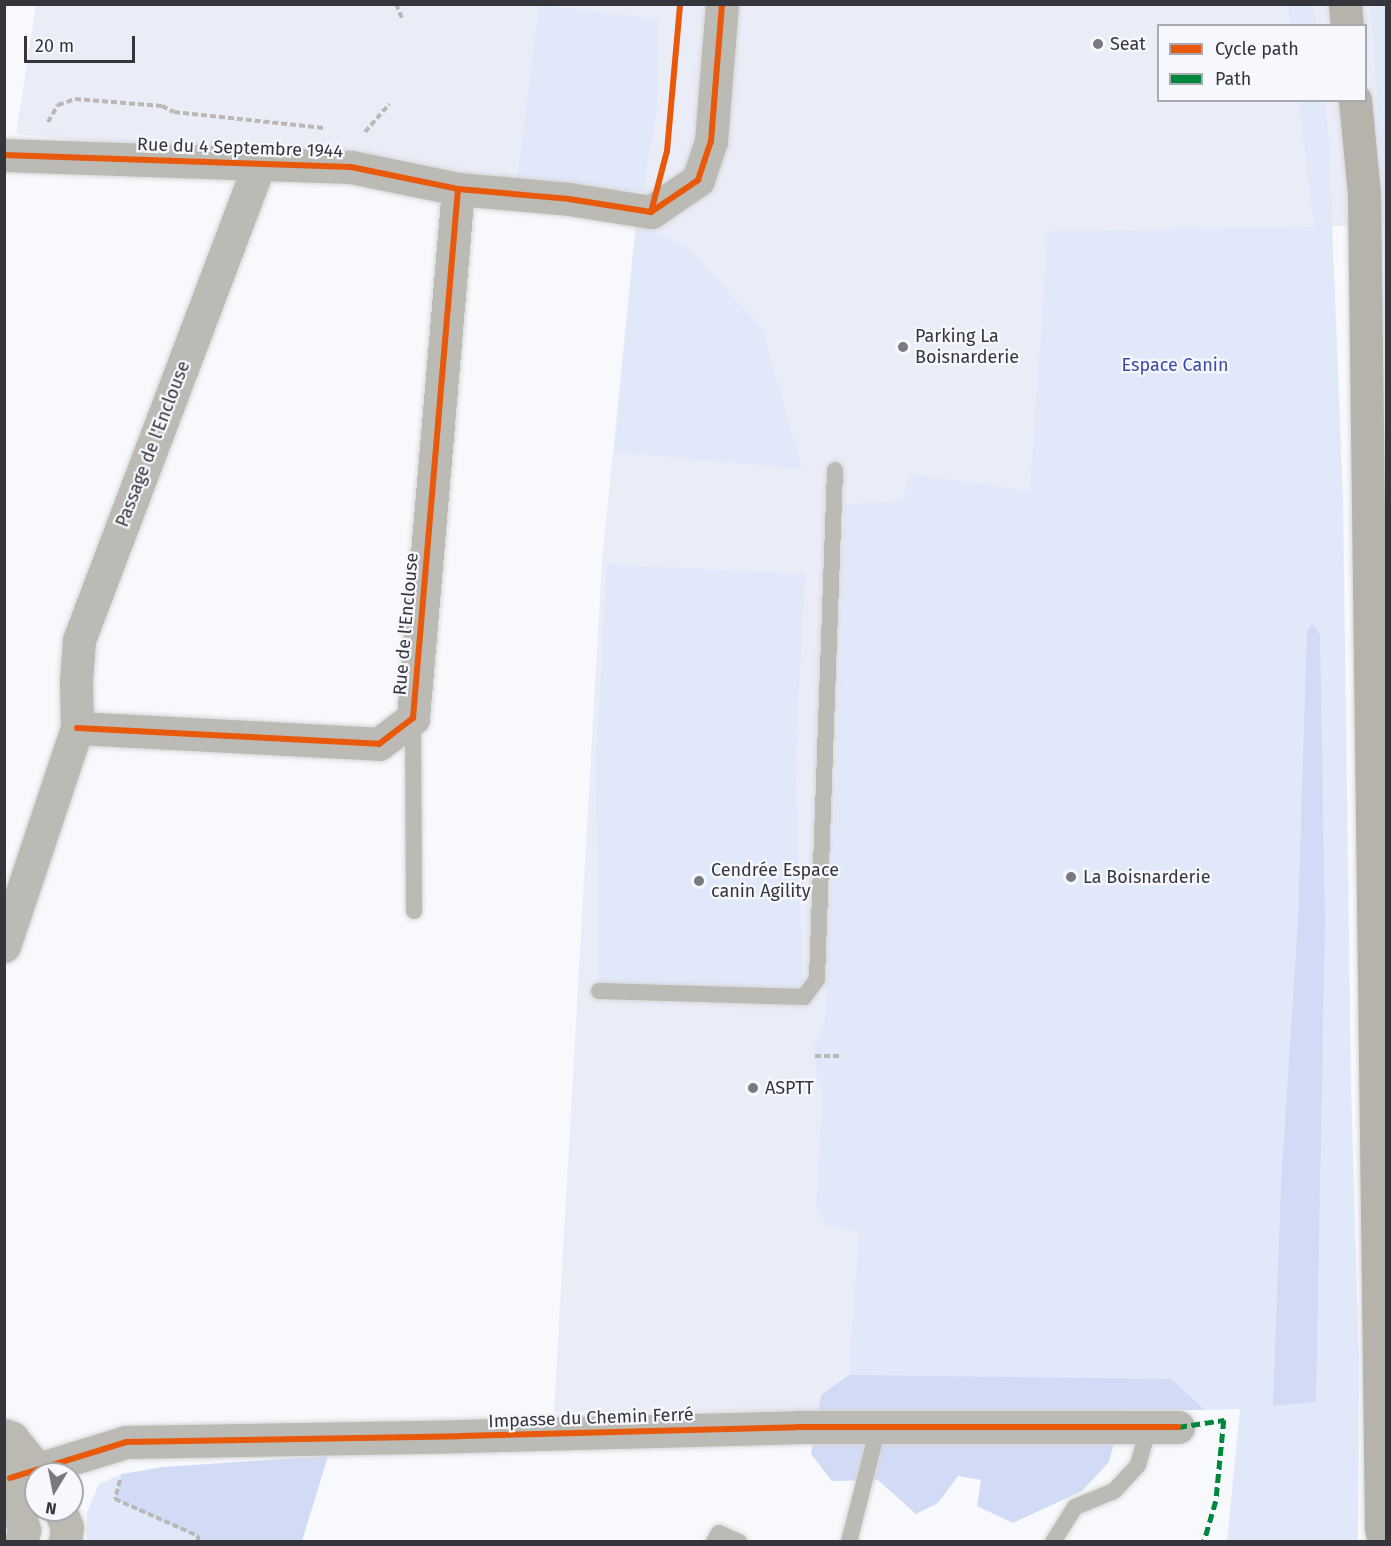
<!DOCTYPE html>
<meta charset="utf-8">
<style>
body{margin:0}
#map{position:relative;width:1391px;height:1546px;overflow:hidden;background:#f8f9fc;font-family:"Fira Sans",sans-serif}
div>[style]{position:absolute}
.built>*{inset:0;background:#eaedf8}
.green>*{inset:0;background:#e1e8fa}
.forest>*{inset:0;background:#d2dbf6}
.path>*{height:4px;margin-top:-2px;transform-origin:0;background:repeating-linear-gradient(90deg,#b9b8b3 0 6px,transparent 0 9px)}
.roads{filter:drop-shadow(0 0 2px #d6d6d8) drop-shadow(0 0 2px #d6d6d8)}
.lane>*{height:16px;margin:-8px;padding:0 8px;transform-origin:8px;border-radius:8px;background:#bcbab5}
.street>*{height:33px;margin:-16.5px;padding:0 16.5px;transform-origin:16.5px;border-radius:16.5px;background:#bcbab5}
.secondary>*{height:33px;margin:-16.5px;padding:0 16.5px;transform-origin:16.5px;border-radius:16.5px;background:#bcb9b3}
.primary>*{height:33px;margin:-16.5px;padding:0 16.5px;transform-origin:16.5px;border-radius:16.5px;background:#b5b3ac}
.quiet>*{height:4.5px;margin-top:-2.25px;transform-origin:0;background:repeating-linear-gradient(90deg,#00873e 0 9px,transparent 0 13.5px)}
.cycleway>*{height:6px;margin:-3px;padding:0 3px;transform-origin:3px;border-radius:3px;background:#e8590c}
.dots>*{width:16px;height:16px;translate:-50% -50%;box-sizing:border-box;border:3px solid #f6f8fe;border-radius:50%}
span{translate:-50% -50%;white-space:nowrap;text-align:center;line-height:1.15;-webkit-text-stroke:4.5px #f6f8fe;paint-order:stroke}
.poi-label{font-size:18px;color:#34363b}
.left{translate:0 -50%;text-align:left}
.street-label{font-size:18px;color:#34363b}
.park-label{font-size:18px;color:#394ca5}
.frame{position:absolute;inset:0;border:6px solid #34363b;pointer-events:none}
.legend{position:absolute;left:1157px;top:24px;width:210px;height:78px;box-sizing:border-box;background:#f6f8fe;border:2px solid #a8aab0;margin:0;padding:8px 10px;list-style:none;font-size:18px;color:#34363b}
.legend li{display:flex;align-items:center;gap:12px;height:30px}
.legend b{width:30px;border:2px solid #a8aab0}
.north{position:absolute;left:24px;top:1462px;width:60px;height:60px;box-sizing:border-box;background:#f6f8fe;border:2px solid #a8aab0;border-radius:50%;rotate:190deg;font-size:16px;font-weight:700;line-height:24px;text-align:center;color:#34363b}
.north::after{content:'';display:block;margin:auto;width:21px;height:27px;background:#797a7f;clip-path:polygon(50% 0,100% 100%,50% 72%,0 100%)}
.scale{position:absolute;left:24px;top:36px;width:111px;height:27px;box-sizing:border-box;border:3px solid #34363b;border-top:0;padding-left:8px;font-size:18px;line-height:21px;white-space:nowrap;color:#34363b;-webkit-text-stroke:4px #f6f8fe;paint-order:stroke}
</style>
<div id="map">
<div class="built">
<div style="clip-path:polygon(evenodd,36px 5px,1386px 5px,1386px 224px,1315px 227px,1312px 624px,1316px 1402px,1205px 1410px,554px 1412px,602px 561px,636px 223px,643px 192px,16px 134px,36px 5px,1158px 26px,1366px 26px,1366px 100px,1158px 100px,1158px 26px)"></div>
</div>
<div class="green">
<div style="clip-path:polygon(539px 5px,658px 19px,657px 109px,643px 192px,517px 180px)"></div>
<div style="clip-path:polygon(1288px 5px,1313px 5px,1316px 25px,1290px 25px)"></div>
<div style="clip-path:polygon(1371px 5px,1386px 5px,1386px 427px,1383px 196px)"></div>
<div style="clip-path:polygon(evenodd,1299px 101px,1325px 101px,1329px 141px,1343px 498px,1351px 1083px,1359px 1366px,1358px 1541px,1227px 1541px,1240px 1409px,1205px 1410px,849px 1375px,859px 1231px,827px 1226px,816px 1207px,823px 1092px,816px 1074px,815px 1041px,825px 1022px,836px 792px,845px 504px,903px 501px,909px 474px,1030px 491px,1048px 231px,1314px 227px,1299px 101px,1298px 877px,1315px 1402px,1274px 1406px,1281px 1183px,1298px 919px,1298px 877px)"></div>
<div style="clip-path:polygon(636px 223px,686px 246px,762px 328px,802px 469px,614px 452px)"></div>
<div style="clip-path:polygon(607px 564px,805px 574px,795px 770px,804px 997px,599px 991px,596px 760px)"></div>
<div style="clip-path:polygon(122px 1474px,246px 1541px,87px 1542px,87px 1512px,99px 1484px)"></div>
</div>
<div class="forest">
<div style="clip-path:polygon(1312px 624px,1320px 635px,1325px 922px,1316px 1402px,1273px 1406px,1281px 1183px,1298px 919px,1307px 631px)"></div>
<div style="clip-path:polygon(849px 1375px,1171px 1379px,1205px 1410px,1123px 1410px,1109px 1462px,1082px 1491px,1013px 1523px,977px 1506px,981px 1480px,958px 1476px,938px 1503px,916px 1514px,878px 1480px,832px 1481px,811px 1454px,821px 1395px)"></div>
<div style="clip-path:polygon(328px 1456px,302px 1541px,205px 1541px,115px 1499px,122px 1474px,163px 1467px)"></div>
</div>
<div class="path">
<div style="left:396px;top:4px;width:15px;rotate:67deg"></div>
<div style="left:48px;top:122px;width:20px;rotate:-60deg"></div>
<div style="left:58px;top:105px;width:18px;rotate:-19deg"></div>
<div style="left:75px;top:99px;width:87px;rotate:4.6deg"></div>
<div style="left:162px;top:106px;width:13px;rotate:27deg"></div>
<div style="left:174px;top:112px;width:151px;rotate:6.1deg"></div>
<div style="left:365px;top:132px;width:37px;rotate:-49deg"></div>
<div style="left:815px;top:1056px;width:24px"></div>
<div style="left:120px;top:1480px;width:20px;rotate:105deg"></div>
<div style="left:115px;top:1499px;width:91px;rotate:24deg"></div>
<div style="left:198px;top:1536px;width:6px;rotate:90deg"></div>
</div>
<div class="roads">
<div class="lane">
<div style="left:413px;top:718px;width:193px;rotate:89.7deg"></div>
<div style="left:599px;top:991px;width:205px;rotate:1.7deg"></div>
<div style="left:804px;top:997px;width:22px;rotate:-54deg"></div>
<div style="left:817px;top:979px;width:509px;rotate:-87.97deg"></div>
<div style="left:714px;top:1542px;width:10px;rotate:-61deg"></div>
<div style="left:719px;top:1533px;width:22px;rotate:24deg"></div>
<div style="left:849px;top:1542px;width:119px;rotate:-75.8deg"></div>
<div style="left:1053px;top:1542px;width:41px;rotate:-57.8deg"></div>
<div style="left:1075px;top:1507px;width:42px;rotate:-22.3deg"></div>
<div style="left:1114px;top:1491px;width:35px;rotate:-47deg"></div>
<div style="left:1138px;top:1465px;width:40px;rotate:-74deg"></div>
</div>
<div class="street">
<div style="left:4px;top:155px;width:347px;rotate:2deg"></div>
<div style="left:351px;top:167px;width:109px;rotate:11.6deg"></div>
<div style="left:458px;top:189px;width:111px;rotate:5.1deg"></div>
<div style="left:569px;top:199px;width:83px;rotate:9deg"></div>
<div style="left:651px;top:212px;width:57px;rotate:-34.2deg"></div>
<div style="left:698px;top:180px;width:41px;rotate:-71.6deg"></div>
<div style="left:711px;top:141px;width:137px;rotate:-85.4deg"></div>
<div style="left:77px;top:728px;width:302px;rotate:3deg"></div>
<div style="left:379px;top:744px;width:43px;rotate:-37.4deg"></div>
<div style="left:413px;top:718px;width:531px;rotate:-85.14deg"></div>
<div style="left:4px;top:946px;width:230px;rotate:-71.5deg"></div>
<div style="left:77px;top:728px;width:47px;rotate:-91.2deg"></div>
<div style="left:76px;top:681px;width:41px;rotate:-85.8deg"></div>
<div style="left:79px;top:640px;width:508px;rotate:-69.25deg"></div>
<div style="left:12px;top:1477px;width:119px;rotate:-17.1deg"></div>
<div style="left:126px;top:1442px;width:335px;rotate:-1deg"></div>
<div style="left:461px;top:1436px;width:336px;rotate:-1.5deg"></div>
<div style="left:797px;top:1427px;width:381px"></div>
</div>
<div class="secondary">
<div style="left:4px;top:1435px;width:9px;rotate:21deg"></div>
<div style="left:12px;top:1438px;width:46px;rotate:51.1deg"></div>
<div style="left:4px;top:1473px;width:8px;rotate:40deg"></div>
<div style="left:10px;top:1478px;width:54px;rotate:74.9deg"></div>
<div style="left:24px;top:1530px;width:12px;rotate:104deg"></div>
<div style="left:60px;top:1510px;width:18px;rotate:68deg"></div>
<div style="left:67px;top:1527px;width:15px;rotate:98deg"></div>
</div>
<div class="primary">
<div style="left:1345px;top:4px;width:22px;rotate:85deg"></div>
<div style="left:1355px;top:100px;width:93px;rotate:84.5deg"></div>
<div style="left:1364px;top:193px;width:1335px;rotate:89.27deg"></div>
<div style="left:1381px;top:1528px;width:14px;rotate:78deg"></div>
</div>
</div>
<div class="quiet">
<div style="left:1178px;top:1427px;width:47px;rotate:-8.7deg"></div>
<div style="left:1224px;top:1420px;width:81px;rotate:95.6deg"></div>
<div style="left:1216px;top:1501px;width:43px;rotate:106.3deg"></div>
</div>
<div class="cycleway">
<div style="left:4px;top:155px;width:347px;rotate:2deg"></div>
<div style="left:351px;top:167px;width:109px;rotate:11.6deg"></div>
<div style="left:458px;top:189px;width:111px;rotate:5.1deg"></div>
<div style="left:569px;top:199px;width:83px;rotate:9deg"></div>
<div style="left:651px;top:212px;width:57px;rotate:-34.2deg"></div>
<div style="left:698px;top:180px;width:41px;rotate:-71.6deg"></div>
<div style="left:711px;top:141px;width:137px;rotate:-85.4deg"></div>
<div style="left:651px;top:212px;width:63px;rotate:-75.3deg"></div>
<div style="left:667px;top:151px;width:148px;rotate:-84.9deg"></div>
<div style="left:77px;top:728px;width:302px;rotate:3deg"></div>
<div style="left:379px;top:744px;width:43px;rotate:-37.4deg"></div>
<div style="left:413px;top:718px;width:531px;rotate:-85.14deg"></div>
<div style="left:10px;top:1478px;width:121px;rotate:-17.2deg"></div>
<div style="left:126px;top:1442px;width:335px;rotate:-1deg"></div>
<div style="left:461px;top:1436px;width:336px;rotate:-1.5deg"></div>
<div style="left:797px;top:1427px;width:381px"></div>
</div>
<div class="dots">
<div style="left:1098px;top:44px;background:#797a7f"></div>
<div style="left:903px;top:347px;background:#797a7f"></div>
<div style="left:1071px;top:877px;background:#797a7f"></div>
<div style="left:699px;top:881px;background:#797a7f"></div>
<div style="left:753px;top:1088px;background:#797a7f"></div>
</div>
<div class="poi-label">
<span class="left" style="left:1110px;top:44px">Seat</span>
<span class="left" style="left:915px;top:347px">Parking La<br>Boisnarderie</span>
<span class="left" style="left:711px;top:881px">Cendrée Espace<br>canin Agility</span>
<span class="left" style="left:1083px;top:877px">La Boisnarderie</span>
<span class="left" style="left:765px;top:1088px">ASPTT</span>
</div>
<div class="street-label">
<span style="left:240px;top:148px;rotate:2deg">Rue du 4 Septembre 1944</span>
<span style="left:153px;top:444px;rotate:-69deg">Passage de l'Enclouse</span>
<span style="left:406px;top:624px;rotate:-85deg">Rue de l'Enclouse</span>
<span style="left:591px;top:1418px;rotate:-2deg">Impasse du Chemin Ferré</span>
</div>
<div class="park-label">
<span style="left:1175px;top:365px">Espace Canin</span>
</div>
<div class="frame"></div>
<ul class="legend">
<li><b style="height:8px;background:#e8590c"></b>Cycle path</li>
<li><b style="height:8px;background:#00873e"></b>Path</li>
</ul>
<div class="north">N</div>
<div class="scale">20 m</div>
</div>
